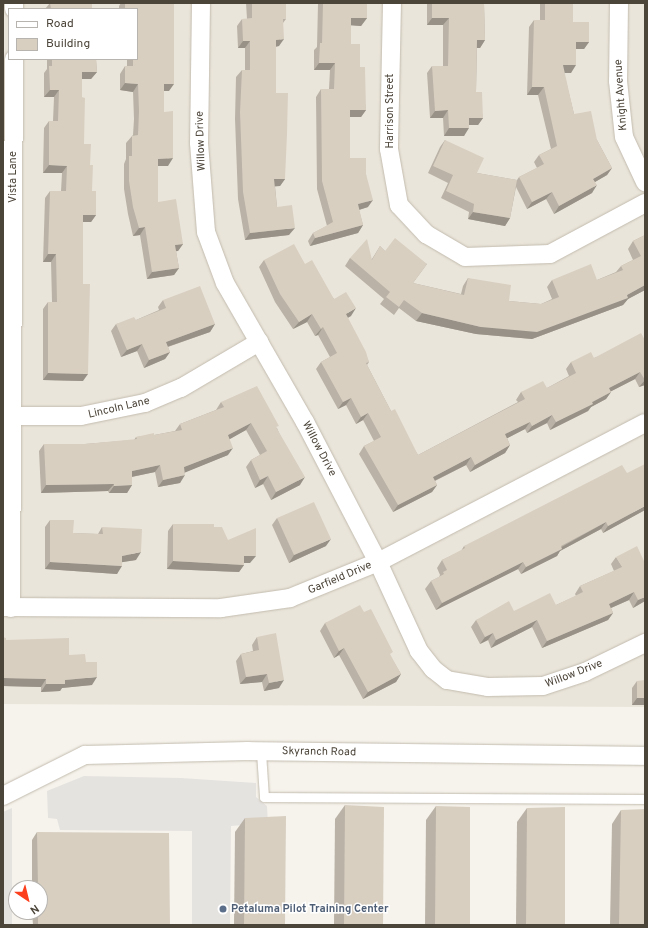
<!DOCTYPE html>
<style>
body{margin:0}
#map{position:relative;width:648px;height:928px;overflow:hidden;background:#f6f3ec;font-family:Overpass,sans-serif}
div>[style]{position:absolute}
.residential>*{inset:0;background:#eae5da}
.parking>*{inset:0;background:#e5e3e0}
.roads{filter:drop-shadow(0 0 1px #c2bbae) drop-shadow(0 0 1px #c2bbae)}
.lane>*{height:9px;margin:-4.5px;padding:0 4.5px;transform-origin:4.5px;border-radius:4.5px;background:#fff}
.street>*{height:18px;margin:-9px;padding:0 9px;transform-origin:9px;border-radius:9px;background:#fff}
.wall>*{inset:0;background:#bab2a6}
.shaded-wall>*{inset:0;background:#979187}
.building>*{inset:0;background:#d8cfc1}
.dots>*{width:11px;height:11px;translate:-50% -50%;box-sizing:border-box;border:2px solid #fff;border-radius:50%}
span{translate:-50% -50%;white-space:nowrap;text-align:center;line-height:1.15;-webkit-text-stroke:3px #fff;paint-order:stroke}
.street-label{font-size:11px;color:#4b4439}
.service-label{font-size:11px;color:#4e5e75;font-weight:700}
.left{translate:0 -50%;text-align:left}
.frame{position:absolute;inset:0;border:4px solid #4b4439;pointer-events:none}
.legend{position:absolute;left:8px;top:8px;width:130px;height:52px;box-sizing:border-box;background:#fff;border:1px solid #b7b4b0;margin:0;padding:5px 7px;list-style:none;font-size:12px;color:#4b4439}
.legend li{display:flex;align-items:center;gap:8px;height:20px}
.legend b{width:20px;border:1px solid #b7b4b0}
.north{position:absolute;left:8px;top:880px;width:40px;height:40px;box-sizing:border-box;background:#fff;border:1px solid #b7b4b0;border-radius:50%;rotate:145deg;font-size:11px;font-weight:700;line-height:16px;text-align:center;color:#4b4439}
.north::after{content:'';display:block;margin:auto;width:14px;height:18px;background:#fc3f1d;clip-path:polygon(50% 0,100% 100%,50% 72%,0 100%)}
</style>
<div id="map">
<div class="residential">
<div style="clip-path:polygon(evenodd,3px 3px,645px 3px,645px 707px,3px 704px,3px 3px,9px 9px,137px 9px,137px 59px,9px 59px,9px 9px)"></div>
</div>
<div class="parking">
<div style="clip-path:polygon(84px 776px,181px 778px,256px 783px,256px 797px,267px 806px,268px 823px,231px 826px,230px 925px,192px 925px,192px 831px,60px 830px,57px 819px,48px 818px,47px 791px)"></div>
<div style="clip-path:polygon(12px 808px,12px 925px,3px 925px,3px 812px)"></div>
</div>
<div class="roads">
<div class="lane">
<div style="left:261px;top:752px;width:45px;rotate:86.2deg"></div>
<div style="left:264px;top:797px;width:381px;rotate:0.3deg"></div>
</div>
<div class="street">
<div style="left:201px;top:3px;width:140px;rotate:90.8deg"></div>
<div style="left:199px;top:143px;width:89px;rotate:85.5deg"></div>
<div style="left:206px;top:232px;width:54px;rotate:69.6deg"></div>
<div style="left:225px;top:283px;width:160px;rotate:60.1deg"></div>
<div style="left:305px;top:422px;width:158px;rotate:62.5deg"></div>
<div style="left:378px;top:562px;width:98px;rotate:65.3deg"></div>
<div style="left:419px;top:651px;width:23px;rotate:52deg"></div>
<div style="left:433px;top:669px;width:18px;rotate:38deg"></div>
<div style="left:447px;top:680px;width:42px;rotate:9.7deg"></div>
<div style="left:488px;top:687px;width:55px;rotate:-1deg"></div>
<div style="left:543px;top:686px;width:44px;rotate:-18.4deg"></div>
<div style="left:585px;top:672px;width:67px;rotate:-25.8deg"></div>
<div style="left:392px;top:3px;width:146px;rotate:91.2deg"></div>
<div style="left:389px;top:149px;width:57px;rotate:79.9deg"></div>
<div style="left:399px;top:205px;width:40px;rotate:47deg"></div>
<div style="left:426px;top:234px;width:45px;rotate:30.5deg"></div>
<div style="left:465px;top:257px;width:85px;rotate:-2deg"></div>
<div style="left:550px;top:254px;width:108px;rotate:-28.2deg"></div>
<div style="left:619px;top:3px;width:78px;rotate:90.7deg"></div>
<div style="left:618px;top:81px;width:56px;rotate:83.9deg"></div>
<div style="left:624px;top:137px;width:50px;rotate:65deg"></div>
<div style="left:14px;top:9px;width:6px;rotate:-90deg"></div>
<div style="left:12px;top:416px;width:69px"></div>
<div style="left:81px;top:416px;width:65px;rotate:-11.5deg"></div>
<div style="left:145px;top:403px;width:39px;rotate:-23deg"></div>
<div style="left:181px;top:388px;width:91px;rotate:-30.5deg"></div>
<div style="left:3px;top:607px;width:218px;rotate:0.3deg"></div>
<div style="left:221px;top:608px;width:70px;rotate:-8.2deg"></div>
<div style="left:290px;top:598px;width:95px;rotate:-22.2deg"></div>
<div style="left:378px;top:562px;width:301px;rotate:-27.5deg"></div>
<div style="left:11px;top:608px;width:549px;rotate:-89.69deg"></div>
<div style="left:3px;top:796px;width:92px;rotate:-26.6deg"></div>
<div style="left:85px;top:755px;width:163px;rotate:-1.4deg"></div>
<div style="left:248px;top:751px;width:397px;rotate:0.7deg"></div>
</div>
</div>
<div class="wall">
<div style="clip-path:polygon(50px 3px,92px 3px,92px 9px,45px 9px)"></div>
<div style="clip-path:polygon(121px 3px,174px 3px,169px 91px,164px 91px,164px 112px,168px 166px,158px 166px,158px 202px,183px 244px,178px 251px,176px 251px,179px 268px,174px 275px,147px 279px,140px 235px,133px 236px,128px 214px,124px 189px,124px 164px,126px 159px,126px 143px,132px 136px,133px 135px,134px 119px,133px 92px,120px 90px,120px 74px,125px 66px,127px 66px,127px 59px,137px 59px,137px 9px,119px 9px,119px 6px)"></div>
<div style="clip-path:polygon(246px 3px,286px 3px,286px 19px,283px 23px,279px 46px,276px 47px,276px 93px,285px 179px,280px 186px,275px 186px,277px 207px,289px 235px,245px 240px,238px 199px,235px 119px,236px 77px,242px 70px,245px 70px,245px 48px,238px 48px,237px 26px,242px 19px,247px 19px)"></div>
<div style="clip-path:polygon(318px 3px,367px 3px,367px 18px,361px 26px,351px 25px,351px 44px,360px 67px,366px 110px,361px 117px,350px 117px,350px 158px,366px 174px,368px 207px,359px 210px,363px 225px,358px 233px,310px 246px,308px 241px,313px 233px,327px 226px,317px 189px,316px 97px,321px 89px,329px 89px,330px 70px,314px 70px,314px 50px,317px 47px)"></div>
<div style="clip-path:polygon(427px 3px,484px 3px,485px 40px,480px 48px,477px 48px,476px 92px,483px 118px,478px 125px,469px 125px,464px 136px,444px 136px,443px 118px,430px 118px,427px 73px,432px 66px,443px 66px,443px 25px,427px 25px)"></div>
<div style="clip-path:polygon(540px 3px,573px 3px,573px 22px,589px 42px,584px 49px,576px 49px,571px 73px,564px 73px,574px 114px,597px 140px,612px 168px,607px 175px,595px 182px,592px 193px,554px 214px,546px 199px,527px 209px,516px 187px,510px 218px,505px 226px,468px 219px,469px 212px,441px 198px,448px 183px,428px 173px,440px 147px,445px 140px,477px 173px,517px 180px,519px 177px,537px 168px,534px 162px,539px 155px,551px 149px,538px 95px,527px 95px,529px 27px,534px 20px,540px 20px)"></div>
<div style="clip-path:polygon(47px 59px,96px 59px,97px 72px,91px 79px,82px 79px,82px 97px,84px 144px,90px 165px,92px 191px,96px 215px,91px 222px,83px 222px,83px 381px,43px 380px,43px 309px,48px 302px,52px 302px,51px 262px,43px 262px,45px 198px,50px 191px,61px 191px,62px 173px,43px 173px,44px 128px,49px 121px,53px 121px,54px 97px,44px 97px,44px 73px,47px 69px)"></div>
<div style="clip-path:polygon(645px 235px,645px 290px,628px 299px,623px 305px,532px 339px,476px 334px,416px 321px,399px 308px,394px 315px,380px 304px,384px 299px,345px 266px,350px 258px,372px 259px,380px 246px,385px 251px,427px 264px,413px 283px,461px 294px,463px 286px,468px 278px,509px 301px,541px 304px,552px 299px,547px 287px,552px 280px,597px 280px,616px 272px,621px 266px,633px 260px,628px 249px,633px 241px)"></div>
<div style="clip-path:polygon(264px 260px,305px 264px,334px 299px,351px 316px,347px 317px,369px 362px,367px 365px,391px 411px,418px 455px,518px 402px,516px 400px,521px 392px,547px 388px,569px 376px,566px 369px,571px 362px,594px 358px,645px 340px,645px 385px,639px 387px,635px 379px,611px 391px,611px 392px,606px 399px,591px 407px,588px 411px,550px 430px,547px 423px,527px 433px,525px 429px,507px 438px,510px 445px,505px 453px,470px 472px,466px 465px,435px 481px,437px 485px,432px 492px,393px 512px,359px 454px,364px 446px,374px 441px,363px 420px,356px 424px,346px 405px,338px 409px,316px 369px,321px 362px,330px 357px,318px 335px,315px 336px,307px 322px,293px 329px,275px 302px,259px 267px)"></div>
<div style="clip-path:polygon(163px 300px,215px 324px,210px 332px,168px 347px,170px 352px,165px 359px,144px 368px,137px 351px,121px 357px,111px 331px,116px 324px,136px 320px,159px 310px,158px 307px)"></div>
<div style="clip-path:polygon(221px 402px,277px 428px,300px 485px,271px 500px,263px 484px,255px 488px,246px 467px,251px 460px,260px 455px,246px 430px,229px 439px,228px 455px,185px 472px,180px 483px,158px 487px,155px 472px,132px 477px,132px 485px,127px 493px,109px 493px,108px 491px,41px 493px,39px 451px,44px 444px,85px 444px,134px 440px,136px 437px,154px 435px,175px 431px,180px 424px,216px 410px)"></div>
<div style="clip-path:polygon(645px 510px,603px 533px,601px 529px,560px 551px,557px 556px,521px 574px,518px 569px,436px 610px,425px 589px,431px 581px,439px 577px,440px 575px,437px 568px,442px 560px,461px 551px,464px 546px)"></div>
<div style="clip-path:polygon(277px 518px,326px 546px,289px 563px,272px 525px)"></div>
<div style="clip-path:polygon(50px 520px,73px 533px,98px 534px,102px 527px,136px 560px,122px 562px,117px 574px,45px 569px,45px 527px)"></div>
<div style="clip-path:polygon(173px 524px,214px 527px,250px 563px,244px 563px,244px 565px,239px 572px,167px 569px,168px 531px)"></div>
<div style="clip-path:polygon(616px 557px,645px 601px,633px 608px,629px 600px,611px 608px,613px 613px,608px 620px,542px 648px,532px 627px,491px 648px,488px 640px,480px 644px,471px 627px,476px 620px,514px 611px,556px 605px,576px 596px,575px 594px,580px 586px,614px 571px,611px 564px)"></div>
<div style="clip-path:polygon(364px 612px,401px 674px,396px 682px,363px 699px,339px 655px,334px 658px,320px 631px,325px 623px)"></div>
<div style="clip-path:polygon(3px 637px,6px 640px,69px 655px,92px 685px,62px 688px,60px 691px,41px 692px,41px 687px,3px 686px)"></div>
<div style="clip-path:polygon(257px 637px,279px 688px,264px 691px,262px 682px,240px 684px,236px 661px,241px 654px,253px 651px,252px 645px)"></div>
<div style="clip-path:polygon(637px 681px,645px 705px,632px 705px,632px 688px)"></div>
<div style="clip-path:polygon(345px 805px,383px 925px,334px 925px,335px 819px)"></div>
<div style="clip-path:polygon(436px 806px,470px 925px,425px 925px,426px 820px)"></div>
<div style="clip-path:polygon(527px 808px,565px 925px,516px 925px,517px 822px)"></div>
<div style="clip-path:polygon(621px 810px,645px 925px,610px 925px,612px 824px)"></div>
<div style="clip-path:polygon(245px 818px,285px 925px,234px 925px,235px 832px)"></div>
<div style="clip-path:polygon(37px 832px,170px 925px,33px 925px,32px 912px,40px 912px,40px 888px,32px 888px,32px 840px)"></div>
</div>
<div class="shaded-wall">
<div style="clip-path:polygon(351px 18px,367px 18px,361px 26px,346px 25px)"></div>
<div style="clip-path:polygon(432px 18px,449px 18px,443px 25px,427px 25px)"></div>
<div style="clip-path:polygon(284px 39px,279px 46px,271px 47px,276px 40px)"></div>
<div style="clip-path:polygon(477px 40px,485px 40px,480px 48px,472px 48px)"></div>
<div style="clip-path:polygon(243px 41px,250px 41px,245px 48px,238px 48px)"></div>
<div style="clip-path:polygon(576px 42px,589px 42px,584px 49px,571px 49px)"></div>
<div style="clip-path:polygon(319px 63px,335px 63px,330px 70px,314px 70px)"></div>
<div style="clip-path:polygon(563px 65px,576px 65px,571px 73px,558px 73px)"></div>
<div style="clip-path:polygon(82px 72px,97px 72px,91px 79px,77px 79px)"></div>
<div style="clip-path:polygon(125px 83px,138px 84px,133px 92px,120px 90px)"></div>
<div style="clip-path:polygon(164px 84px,174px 84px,169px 91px,159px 91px)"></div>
<div style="clip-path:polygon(532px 87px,544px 87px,538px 95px,527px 95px)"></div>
<div style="clip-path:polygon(50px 90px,59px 90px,54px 97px,44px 97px)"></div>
<div style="clip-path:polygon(350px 110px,366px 110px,361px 117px,345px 117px)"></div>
<div style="clip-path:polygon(448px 110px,443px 118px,430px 118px,435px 111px)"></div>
<div style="clip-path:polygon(469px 118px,483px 118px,478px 125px,464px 125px)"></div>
<div style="clip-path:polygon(449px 128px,469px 128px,464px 136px,444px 136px)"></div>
<div style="clip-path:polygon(173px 158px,168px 166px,152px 166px,158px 159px)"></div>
<div style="clip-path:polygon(49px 165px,67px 166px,62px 173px,43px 173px)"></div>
<div style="clip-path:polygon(612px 168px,607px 175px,588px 186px,593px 179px)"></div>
<div style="clip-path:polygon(274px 179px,285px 179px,280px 186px,269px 187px)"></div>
<div style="clip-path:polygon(597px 185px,592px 193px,554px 214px,559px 206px)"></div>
<div style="clip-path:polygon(552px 192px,546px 199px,527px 209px,532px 202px)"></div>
<div style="clip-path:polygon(373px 200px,368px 207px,352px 212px,358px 204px)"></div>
<div style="clip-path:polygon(473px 212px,510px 218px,505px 226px,468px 219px)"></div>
<div style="clip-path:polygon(83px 215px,96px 215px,91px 222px,78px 222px)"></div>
<div style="clip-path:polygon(363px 225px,358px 233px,310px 246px,315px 238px)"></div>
<div style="clip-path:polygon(145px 227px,140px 235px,133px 236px,139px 228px)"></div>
<div style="clip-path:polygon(295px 228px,289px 235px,245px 240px,250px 233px)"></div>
<div style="clip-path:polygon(183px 244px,178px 251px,170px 252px,175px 245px)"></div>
<div style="clip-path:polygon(48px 254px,56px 254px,51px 262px,43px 262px)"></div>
<div style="clip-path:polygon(179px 268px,174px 275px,147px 279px,152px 272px)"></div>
<div style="clip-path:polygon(645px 285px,645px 290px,628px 299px,623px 305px,532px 339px,476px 334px,416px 321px,422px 313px,481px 327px,627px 295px)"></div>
<div style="clip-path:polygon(356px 308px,351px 316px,341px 322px,346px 314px)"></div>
<div style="clip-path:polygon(312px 314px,307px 322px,293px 329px,299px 322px)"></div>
<div style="clip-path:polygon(215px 324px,210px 332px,161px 349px,166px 342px)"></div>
<div style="clip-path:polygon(323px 327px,318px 335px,315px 336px,321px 329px)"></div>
<div style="clip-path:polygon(142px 344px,137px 351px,121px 357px,127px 350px)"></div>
<div style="clip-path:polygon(170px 352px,165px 359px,144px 368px,149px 360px)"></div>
<div style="clip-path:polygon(640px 372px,635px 379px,604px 395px,609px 388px)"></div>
<div style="clip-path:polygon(48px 373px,88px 374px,83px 381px,43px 380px)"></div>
<div style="clip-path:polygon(645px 380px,645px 385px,639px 387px)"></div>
<div style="clip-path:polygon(611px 392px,606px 399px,591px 407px,588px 411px,550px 430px,556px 422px)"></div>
<div style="clip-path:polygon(351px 398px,346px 405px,338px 409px,343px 402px)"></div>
<div style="clip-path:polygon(368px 413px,363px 420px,356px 424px,361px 417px)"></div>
<div style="clip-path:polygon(552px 415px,547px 423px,527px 433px,532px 426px)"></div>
<div style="clip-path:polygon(530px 422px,525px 429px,500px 442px,505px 434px)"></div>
<div style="clip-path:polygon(251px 423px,246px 430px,223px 443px,228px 435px)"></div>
<div style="clip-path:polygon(510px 445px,505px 453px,470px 472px,475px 465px)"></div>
<div style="clip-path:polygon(233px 448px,228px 455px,179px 475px,184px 467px)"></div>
<div style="clip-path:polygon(471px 457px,466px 465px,428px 484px,433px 477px)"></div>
<div style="clip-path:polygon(160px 465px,155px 472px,126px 478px,132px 471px)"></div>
<div style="clip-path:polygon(185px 475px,180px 483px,158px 487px,163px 480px)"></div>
<div style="clip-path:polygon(268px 476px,263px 484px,255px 488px,260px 480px)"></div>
<div style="clip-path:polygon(305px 477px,300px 485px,271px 500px,276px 492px)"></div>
<div style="clip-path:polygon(114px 484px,108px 491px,41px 493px,46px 485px)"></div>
<div style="clip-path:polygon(132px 485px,127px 493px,109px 493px,114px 486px)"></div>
<div style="clip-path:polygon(437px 485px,432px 492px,393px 512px,398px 505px)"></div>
<div style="clip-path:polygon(645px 506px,645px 510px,603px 533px,608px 526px)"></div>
<div style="clip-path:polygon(606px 522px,601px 529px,560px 551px,557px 556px,521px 574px,526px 567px)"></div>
<div style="clip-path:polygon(331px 539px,326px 546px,289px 563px,294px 555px)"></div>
<div style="clip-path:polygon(141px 552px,136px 560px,117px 563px,122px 556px)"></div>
<div style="clip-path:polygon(244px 556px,256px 556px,250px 563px,239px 563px)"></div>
<div style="clip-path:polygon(173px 561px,244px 565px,239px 572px,167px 569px)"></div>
<div style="clip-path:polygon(50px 562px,122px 566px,117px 574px,45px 569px)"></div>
<div style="clip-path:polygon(523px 562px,518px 569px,436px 610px,442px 603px)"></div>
<div style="clip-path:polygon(634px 592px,629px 600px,604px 611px,609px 604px)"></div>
<div style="clip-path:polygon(645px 597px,645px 601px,633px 608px,638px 600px)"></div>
<div style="clip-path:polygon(613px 613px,608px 620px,542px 648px,547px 641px)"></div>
<div style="clip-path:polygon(537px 620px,532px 627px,491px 648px,496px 640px)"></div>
<div style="clip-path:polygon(493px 633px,488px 640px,480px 644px,485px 637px)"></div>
<div style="clip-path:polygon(344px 648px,339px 655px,334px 658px,339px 651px)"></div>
<div style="clip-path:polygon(267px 674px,262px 682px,240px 684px,246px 677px)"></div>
<div style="clip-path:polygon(401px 674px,396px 682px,363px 699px,368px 692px)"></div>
<div style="clip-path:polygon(97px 677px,92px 685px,62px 688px,60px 691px,41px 692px,46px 684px,65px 680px)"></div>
<div style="clip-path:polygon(3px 678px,46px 679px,41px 687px,3px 686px)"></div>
<div style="clip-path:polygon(284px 680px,279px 688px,264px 691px,269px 683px)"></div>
<div style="clip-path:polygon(637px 698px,645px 698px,645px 705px,632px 705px)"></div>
</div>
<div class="building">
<div style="clip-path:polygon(50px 3px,92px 3px,92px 9px,51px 9px)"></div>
<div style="clip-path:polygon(125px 3px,174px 3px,174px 84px,164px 84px,164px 112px,173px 111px,173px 158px,158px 159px,158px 202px,176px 199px,183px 244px,175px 245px,179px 268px,152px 272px,145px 227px,139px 228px,133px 207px,129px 181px,129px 156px,132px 156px,132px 136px,138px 135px,139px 111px,138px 84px,125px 83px,125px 66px,133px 66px,133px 59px,137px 59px,137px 9px,125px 9px)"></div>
<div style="clip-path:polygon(252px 3px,286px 3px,286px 19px,283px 19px,284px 39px,276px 40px,276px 93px,288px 93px,287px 134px,285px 179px,274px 179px,277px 207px,292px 205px,295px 228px,250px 233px,243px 192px,240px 112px,242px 70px,250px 70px,250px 41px,243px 41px,242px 19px,252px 18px)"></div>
<div style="clip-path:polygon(323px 3px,367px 3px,367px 18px,351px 18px,351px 44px,360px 44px,360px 67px,365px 67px,366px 110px,350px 110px,350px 158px,366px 158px,366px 174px,373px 200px,358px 204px,363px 225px,315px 238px,313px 233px,333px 222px,322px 181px,321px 89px,334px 89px,335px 63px,319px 63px,320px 43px,322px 43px)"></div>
<div style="clip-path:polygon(432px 3px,484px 3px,485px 40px,477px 40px,476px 92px,482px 92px,483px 118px,469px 118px,469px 128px,449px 128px,448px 110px,435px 111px,432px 66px,448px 66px,449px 18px,432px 18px)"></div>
<div style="clip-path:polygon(545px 3px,573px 3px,573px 22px,589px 22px,589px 42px,576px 42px,576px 65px,563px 65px,574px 114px,591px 111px,597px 140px,612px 168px,593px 179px,597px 185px,559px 206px,552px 192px,532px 202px,519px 177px,544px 164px,539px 155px,557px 146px,544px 87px,532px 87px,534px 20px,545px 20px)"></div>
<div style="clip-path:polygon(52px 59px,96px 59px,97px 72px,82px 72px,82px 97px,85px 98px,84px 144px,91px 144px,90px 165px,93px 165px,92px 191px,96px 191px,96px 215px,83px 215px,83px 284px,90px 284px,88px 374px,48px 373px,48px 302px,57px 302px,56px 254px,48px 254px,50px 191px,66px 191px,67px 166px,49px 165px,49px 121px,58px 121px,59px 90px,50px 90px,49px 66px,52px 66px)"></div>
<div style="clip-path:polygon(445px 140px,484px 158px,477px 173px,517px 180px,510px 218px,473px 212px,474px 204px,446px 191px,453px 175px,433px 166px)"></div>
<div style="clip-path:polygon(645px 235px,645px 285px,627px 295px,628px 298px,537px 332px,481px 327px,422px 313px,404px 300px,399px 307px,386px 297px,390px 292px,350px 258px,367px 239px,372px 260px,380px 246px,385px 251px,395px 238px,427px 264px,413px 283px,464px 295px,468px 278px,511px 285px,509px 301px,541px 304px,559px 297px,552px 280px,591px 264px,597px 280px,623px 270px,621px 266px,641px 256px,633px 241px)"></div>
<div style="clip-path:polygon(294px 244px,305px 264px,312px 260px,334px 299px,346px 292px,356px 308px,346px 314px,366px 352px,369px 362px,366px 363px,391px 411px,395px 409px,418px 455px,525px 399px,521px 392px,543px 381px,547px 388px,576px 373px,571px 362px,591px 352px,594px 358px,641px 333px,645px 340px,645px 380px,640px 372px,609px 388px,611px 392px,592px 402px,593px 404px,556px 422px,552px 415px,532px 426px,530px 422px,505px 434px,510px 445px,475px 465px,471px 457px,433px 477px,437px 485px,398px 505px,364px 446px,381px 437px,368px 413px,361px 417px,351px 398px,343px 402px,321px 362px,337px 353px,323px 327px,321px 329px,312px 314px,299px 322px,280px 294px,264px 260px)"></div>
<div style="clip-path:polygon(200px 286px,215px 324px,166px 342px,170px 352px,149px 360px,142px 344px,127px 350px,116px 324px,134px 317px,136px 320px,166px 308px,163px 300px)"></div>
<div style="clip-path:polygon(257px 386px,279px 426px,276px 427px,305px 477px,276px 492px,268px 476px,260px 480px,251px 460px,267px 451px,251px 423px,228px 435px,233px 448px,184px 467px,185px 475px,163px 480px,160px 465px,132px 471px,132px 485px,114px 486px,114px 484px,46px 485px,44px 444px,85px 444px,137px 439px,136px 437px,154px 433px,154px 435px,182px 430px,180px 424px,224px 407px,221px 402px)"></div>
<div style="clip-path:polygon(645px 464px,645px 506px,608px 526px,606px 522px,561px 546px,562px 549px,526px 567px,523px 562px,442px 603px,431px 581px,444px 574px,443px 572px,447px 570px,442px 560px,465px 548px,464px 546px,622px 465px,627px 473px)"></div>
<div style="clip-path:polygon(314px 502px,331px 539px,294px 555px,277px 518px)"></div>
<div style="clip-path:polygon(50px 520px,74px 520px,73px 533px,103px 534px,102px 527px,142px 529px,141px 552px,122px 556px,122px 566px,50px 562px)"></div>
<div style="clip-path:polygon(173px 524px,214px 524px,214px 527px,222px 527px,228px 540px,256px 528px,256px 556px,244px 556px,244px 565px,173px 561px)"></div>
<div style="clip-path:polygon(637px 546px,644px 561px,645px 561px,645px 597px,638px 600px,634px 592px,609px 604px,613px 613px,547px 641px,537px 620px,496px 640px,493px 633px,485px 637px,476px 620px,509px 601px,514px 611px,550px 593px,556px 605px,583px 592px,580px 586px,622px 567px,616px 557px)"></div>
<div style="clip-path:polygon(360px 605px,364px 612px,371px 609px,393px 652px,390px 654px,401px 674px,368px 692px,344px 648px,339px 651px,325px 623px)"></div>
<div style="clip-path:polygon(276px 633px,284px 680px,269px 683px,267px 674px,246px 677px,241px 654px,259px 650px,257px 637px)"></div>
<div style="clip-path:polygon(3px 637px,6px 638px,6px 640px,69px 638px,69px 655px,85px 654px,86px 662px,97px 662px,97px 677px,65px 680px,65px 684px,46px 684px,46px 679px,3px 678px)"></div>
<div style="clip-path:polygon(645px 680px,645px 698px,637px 698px,637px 681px)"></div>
<div style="clip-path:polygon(345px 805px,384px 807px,383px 925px,344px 925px)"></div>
<div style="clip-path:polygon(436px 806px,470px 807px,470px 925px,435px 925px)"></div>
<div style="clip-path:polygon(565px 807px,565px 925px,526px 925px,527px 808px)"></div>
<div style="clip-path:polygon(645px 809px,645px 925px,619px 925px,621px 810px)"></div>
<div style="clip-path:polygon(286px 816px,285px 925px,244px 925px,245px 818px)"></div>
<div style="clip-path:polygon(37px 832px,169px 833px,170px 925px,38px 925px,38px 912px,40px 912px,40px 888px,38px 888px)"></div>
</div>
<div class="dots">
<div style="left:223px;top:909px;background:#5c6f8a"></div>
</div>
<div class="street-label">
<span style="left:621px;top:95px;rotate:-94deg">Knight Avenue</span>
<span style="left:390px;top:111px;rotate:-90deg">Harrison Street</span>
<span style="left:201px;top:141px;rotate:-92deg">Willow Drive</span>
<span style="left:13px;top:177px;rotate:-90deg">Vista Lane</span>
<span style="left:119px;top:408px;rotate:-13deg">Lincoln Lane</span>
<span style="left:319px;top:449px;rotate:62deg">Willow Drive</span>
<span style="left:340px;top:578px;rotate:-23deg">Garfield Drive</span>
<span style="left:574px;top:674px;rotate:-21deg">Willow Drive</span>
<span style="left:319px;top:752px;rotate:1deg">Skyranch Road</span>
</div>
<div class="service-label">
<span class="left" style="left:231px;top:909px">Petaluma Pilot Training Center</span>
</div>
<div class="frame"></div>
<ul class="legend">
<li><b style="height:5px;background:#fff"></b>Road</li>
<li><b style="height:11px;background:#d8cfc1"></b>Building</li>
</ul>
<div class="north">N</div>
</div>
